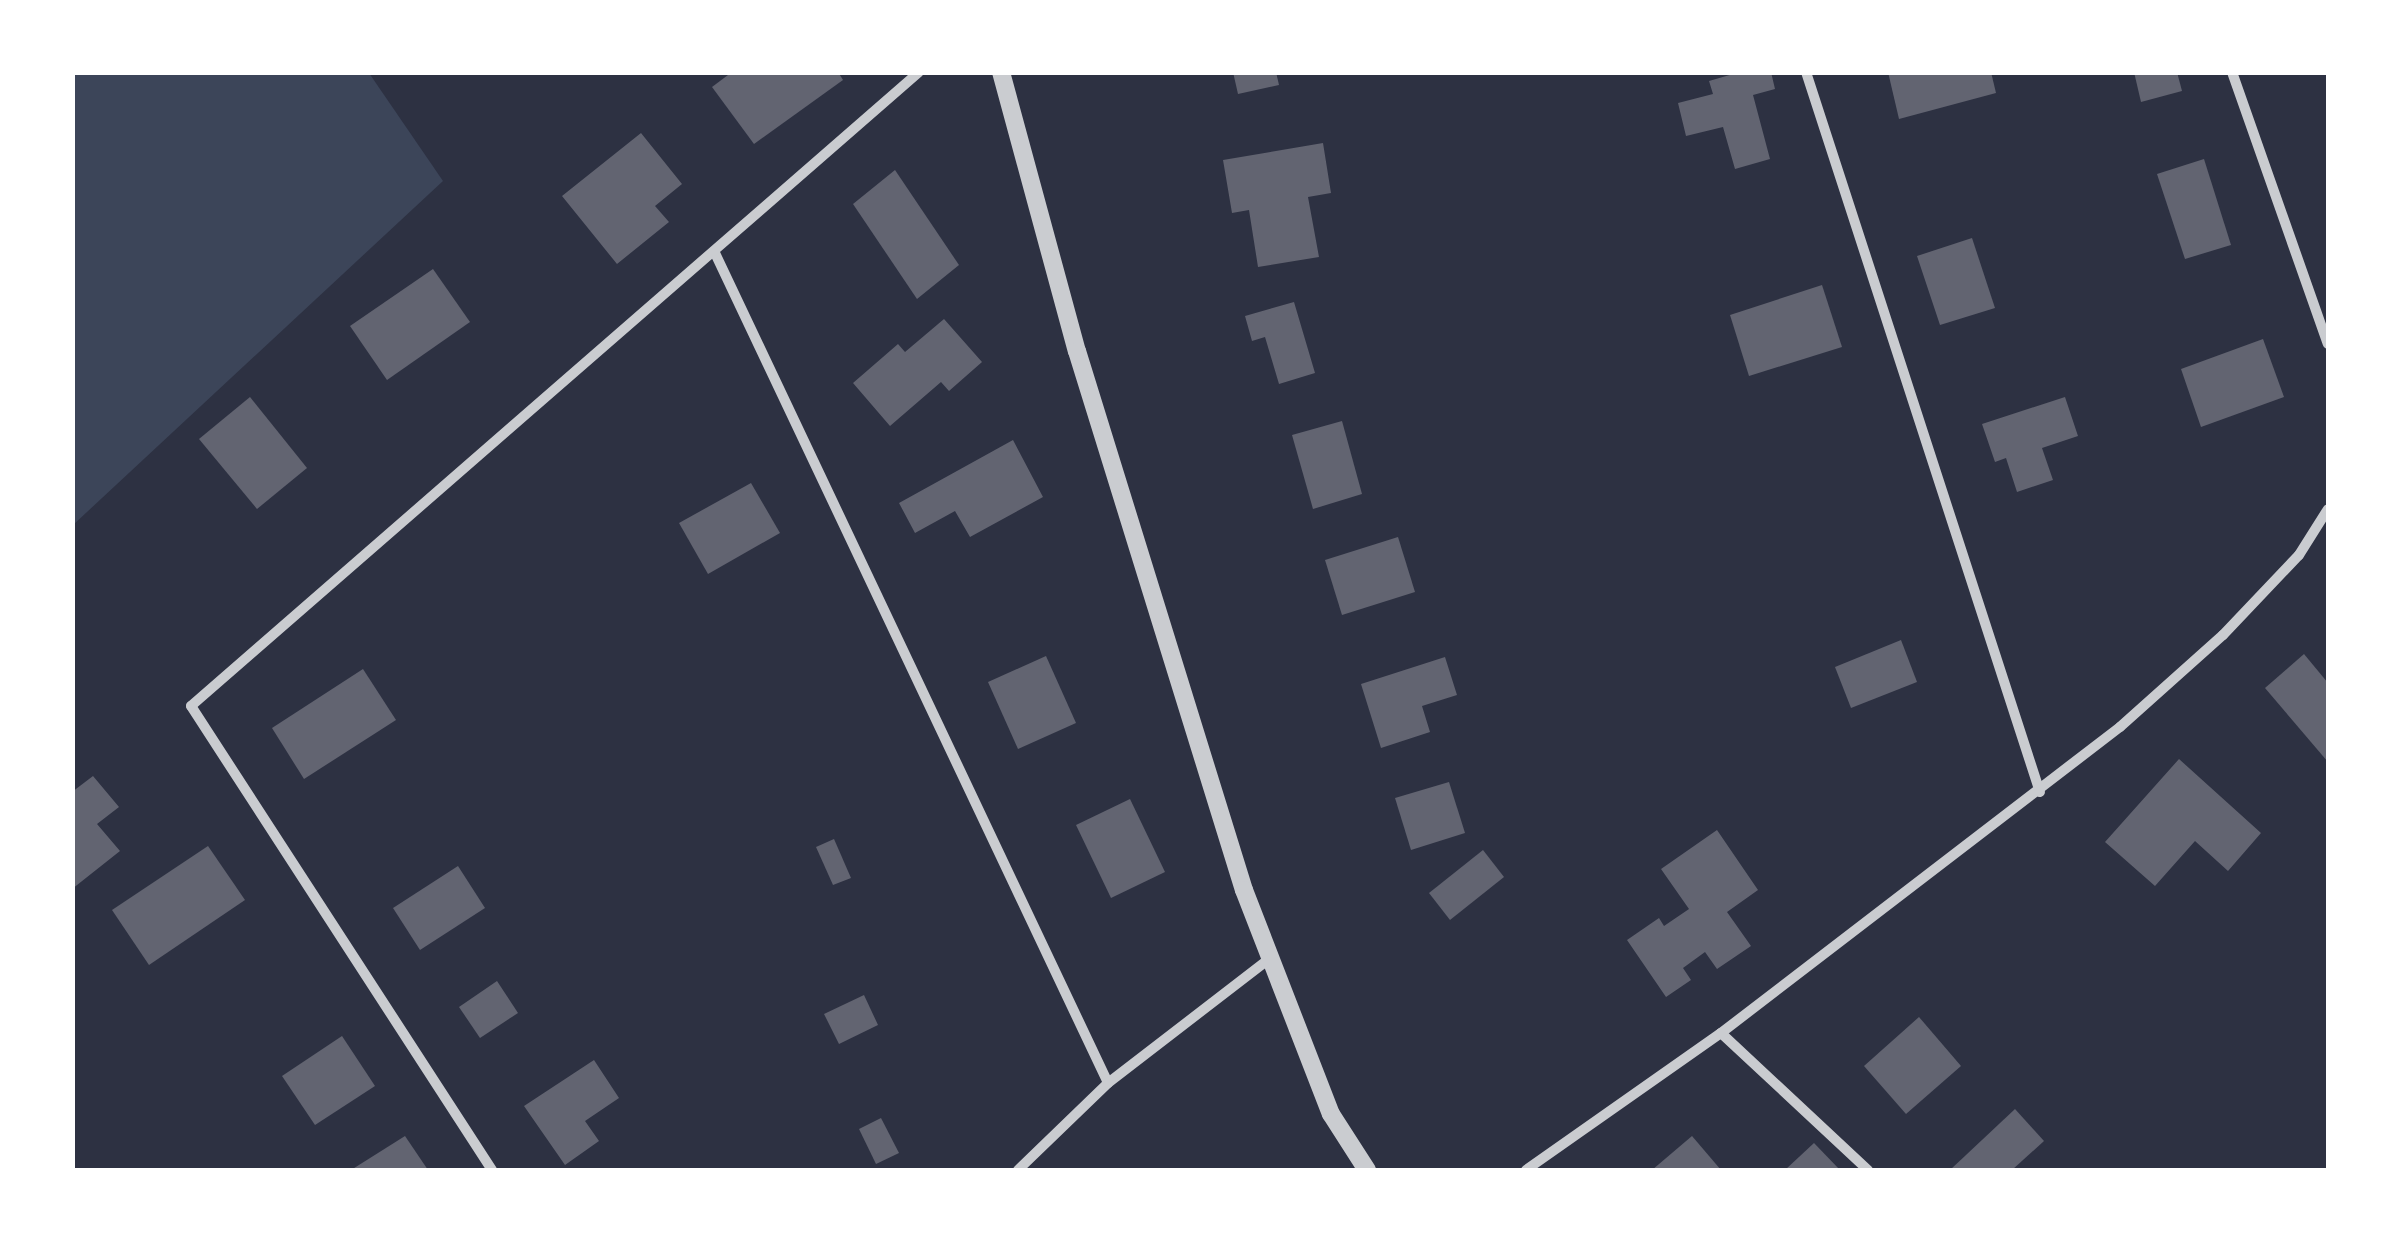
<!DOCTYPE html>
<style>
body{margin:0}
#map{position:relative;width:2401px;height:1243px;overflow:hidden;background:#2d3142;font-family:"DM Sans",sans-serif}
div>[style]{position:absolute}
.green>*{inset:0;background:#3c4559}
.building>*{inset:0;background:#626471}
.minor>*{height:10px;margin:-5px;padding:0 5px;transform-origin:5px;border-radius:5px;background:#caccd0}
.tertiary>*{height:18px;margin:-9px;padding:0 9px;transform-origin:9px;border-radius:9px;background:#caccd0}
span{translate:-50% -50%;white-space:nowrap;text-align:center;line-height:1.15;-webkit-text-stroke:8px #fff;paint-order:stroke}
.frame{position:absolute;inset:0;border:75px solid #fff;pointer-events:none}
</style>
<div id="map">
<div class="green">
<div style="clip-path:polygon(73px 72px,369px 73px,443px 181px,73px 525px)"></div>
</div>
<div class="building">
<div style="clip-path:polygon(732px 72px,838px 72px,843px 80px,754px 144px,712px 87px)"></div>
<div style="clip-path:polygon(1233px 72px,1276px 72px,1279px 85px,1238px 94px)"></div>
<div style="clip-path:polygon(1740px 72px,1771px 72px,1775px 89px,1753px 95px,1770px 159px,1735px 169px,1723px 127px,1686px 136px,1678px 103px,1713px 94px,1709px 81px)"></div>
<div style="clip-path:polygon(1888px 72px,1991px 72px,1996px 93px,1899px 119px)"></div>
<div style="clip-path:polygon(2134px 72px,2177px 72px,2182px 91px,2141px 102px)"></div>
<div style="clip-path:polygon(641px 133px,682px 184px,655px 206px,669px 222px,617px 264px,562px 196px)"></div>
<div style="clip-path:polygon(1323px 143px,1331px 193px,1308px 197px,1319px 257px,1258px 267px,1249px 210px,1232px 213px,1223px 160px)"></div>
<div style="clip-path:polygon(2204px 159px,2231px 245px,2185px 259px,2157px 174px)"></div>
<div style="clip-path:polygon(895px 170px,959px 265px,917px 299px,853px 204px)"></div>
<div style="clip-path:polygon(1972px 238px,1995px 308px,1940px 325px,1917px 256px)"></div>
<div style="clip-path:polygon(433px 269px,470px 322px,387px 380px,350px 326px)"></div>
<div style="clip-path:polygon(1822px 285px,1842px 347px,1749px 376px,1730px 315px)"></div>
<div style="clip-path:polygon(1294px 302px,1315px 373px,1279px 384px,1265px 337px,1252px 341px,1245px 316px)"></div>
<div style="clip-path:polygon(944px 319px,982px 362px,949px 391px,941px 382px,890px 426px,853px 383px,898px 344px,905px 352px)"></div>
<div style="clip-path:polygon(2263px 339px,2284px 397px,2201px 427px,2181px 369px)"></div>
<div style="clip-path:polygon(250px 397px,307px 468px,257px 509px,199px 439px)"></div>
<div style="clip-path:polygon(2065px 397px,2078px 436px,2042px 448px,2053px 480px,2017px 492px,2006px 458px,1995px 462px,1982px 424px)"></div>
<div style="clip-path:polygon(1342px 421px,1362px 494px,1313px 509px,1292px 435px)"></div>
<div style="clip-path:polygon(1013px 440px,1043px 497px,970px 537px,955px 511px,915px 533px,899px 503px)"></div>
<div style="clip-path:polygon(751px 483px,780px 533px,708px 574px,679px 523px)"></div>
<div style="clip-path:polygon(1398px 537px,1415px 592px,1342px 615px,1325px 560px)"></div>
<div style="clip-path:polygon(1901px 640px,1917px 682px,1851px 708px,1835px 667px)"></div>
<div style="clip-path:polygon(2304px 654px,2328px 683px,2328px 762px,2265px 688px)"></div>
<div style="clip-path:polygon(1046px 656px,1076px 723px,1018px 749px,988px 682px)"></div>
<div style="clip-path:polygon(1445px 657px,1457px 695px,1422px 706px,1430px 732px,1381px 748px,1361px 684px)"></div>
<div style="clip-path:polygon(363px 669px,396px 720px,304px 779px,272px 728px)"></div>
<div style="clip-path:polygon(2179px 759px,2261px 833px,2228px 871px,2195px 841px,2155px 886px,2105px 842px)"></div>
<div style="clip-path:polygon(93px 776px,119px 807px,97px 824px,120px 851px,72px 889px,72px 792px)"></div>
<div style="clip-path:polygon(1449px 782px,1465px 833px,1411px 850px,1395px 798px)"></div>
<div style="clip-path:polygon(1130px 799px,1165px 872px,1111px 898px,1076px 825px)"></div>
<div style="clip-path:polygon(1717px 830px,1758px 890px,1727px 912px,1751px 946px,1717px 969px,1705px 952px,1683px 968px,1691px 980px,1666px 997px,1627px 940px,1659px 918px,1664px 926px,1689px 909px,1661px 869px)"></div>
<div style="clip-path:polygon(834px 839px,851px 878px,833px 885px,816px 847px)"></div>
<div style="clip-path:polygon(208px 846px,245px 900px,149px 965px,112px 910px)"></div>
<div style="clip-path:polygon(1483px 850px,1504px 877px,1450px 920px,1429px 893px)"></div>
<div style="clip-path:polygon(458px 866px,485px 908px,420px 950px,393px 908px)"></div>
<div style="clip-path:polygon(497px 981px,518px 1013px,480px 1038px,459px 1007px)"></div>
<div style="clip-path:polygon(864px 995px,878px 1025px,839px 1044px,824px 1014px)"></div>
<div style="clip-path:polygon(1919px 1017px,1961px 1066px,1906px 1114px,1864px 1066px)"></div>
<div style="clip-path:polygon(342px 1036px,375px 1086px,315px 1125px,282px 1076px)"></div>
<div style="clip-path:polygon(594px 1060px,619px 1098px,585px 1121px,599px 1141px,565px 1165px,524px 1106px)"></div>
<div style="clip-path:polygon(2015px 1109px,2044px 1141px,2012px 1170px,1950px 1170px)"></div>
<div style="clip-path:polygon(881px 1118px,899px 1153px,876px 1164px,859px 1129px)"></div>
<div style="clip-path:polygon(405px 1136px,428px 1170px,351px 1170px)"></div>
<div style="clip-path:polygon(1692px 1136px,1721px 1170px,1652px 1170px)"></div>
<div style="clip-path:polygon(1814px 1143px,1840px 1170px,1785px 1170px)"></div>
</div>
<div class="minor">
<div style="left:1806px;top:72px;width:757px;rotate:72deg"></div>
<div style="left:2232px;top:72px;width:288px;rotate:70.6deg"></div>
<div style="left:715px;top:253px;width:918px;rotate:64.66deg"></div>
<div style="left:1721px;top:1033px;width:201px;rotate:43deg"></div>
<div style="left:492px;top:1170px;width:553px;rotate:-122.97deg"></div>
<div style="left:191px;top:706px;width:965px;rotate:-41.05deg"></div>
<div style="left:1018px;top:1170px;width:125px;rotate:-44deg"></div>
<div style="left:1108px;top:1083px;width:202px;rotate:-37.6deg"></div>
<div style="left:1526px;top:1170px;width:238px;rotate:-35.1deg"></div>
<div style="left:1721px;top:1033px;width:503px;rotate:-37.49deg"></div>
<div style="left:2120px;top:727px;width:138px;rotate:-41.8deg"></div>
<div style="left:2223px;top:635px;width:110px;rotate:-46.5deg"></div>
<div style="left:2299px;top:555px;width:54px;rotate:-57.8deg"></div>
</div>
<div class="tertiary">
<div style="left:1001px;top:72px;width:289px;rotate:74.8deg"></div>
<div style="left:1077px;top:351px;width:564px;rotate:72.79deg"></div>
<div style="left:1244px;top:890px;width:240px;rotate:68.8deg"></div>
<div style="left:1331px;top:1114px;width:67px;rotate:57.3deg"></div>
</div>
<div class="frame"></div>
</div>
